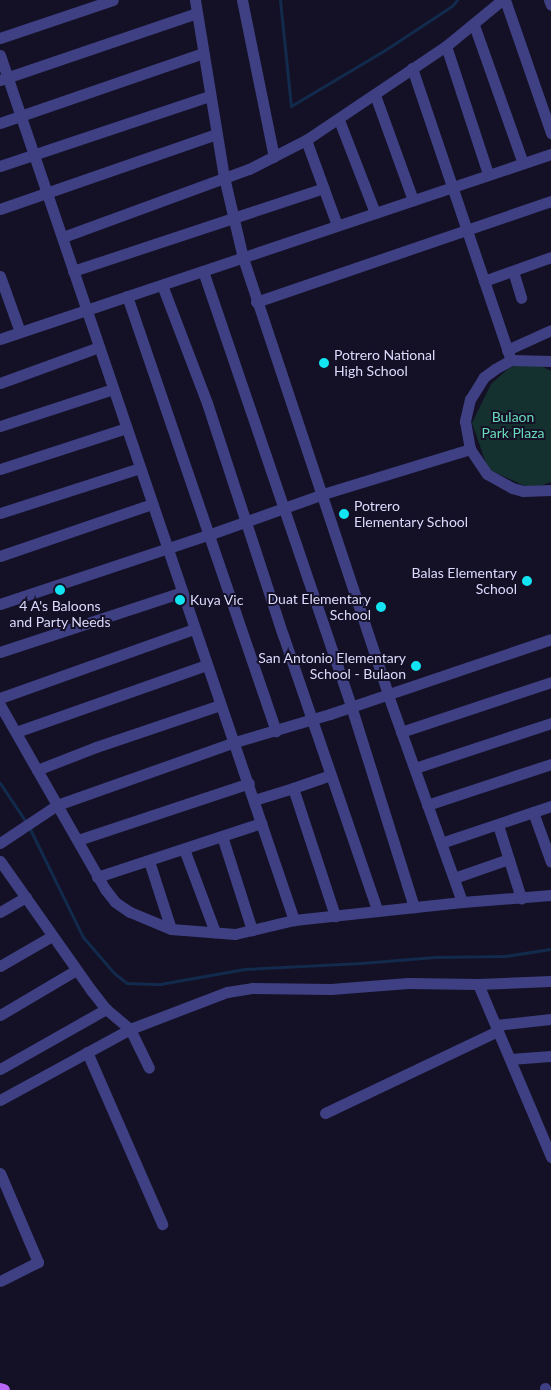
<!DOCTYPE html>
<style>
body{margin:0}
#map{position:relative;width:551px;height:1390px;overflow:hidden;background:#141127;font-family:Lato,sans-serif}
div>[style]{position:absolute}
.green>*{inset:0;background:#15312f}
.stream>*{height:3px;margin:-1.5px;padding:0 1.5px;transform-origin:1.5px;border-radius:1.5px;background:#122a4b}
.minor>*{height:11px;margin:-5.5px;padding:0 5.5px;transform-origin:5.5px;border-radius:5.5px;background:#3f4083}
.major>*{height:12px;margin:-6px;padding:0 6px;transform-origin:6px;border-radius:6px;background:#bb67f6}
.dots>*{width:14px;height:14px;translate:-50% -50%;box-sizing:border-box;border:2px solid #141127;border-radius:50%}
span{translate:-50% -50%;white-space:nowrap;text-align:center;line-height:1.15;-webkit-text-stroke:4px #141127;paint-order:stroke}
.poi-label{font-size:14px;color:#dcdafd}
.left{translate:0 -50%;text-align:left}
.right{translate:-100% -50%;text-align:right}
.park-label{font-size:14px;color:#69dab9}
</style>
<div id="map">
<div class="green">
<div style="clip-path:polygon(522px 363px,539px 365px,551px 371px,551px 482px,531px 489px,488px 469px,472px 423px,491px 384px,509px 368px)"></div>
</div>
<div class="stream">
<div style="left:280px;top:0;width:107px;rotate:84.1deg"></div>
<div style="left:291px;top:106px;width:109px;rotate:-30.8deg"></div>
<div style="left:385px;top:50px;width:80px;rotate:-33.3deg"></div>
<div style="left:452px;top:6px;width:8px;rotate:-50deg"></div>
<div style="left:0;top:783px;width:47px;rotate:56.3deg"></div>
<div style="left:29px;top:827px;width:123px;rotate:63.9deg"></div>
<div style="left:83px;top:937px;width:48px;rotate:49.3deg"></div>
<div style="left:114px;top:973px;width:16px;rotate:38deg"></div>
<div style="left:127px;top:983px;width:33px;rotate:2deg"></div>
<div style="left:160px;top:984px;width:86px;rotate:-10deg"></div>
<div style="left:245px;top:969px;width:116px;rotate:-3deg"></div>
<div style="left:361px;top:963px;width:74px;rotate:-4.6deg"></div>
<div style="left:435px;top:957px;width:70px;rotate:-0.8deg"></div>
<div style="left:505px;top:956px;width:47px;rotate:-8.7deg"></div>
</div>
<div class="minor">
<div style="left:195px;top:0;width:179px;rotate:80.7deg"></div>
<div style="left:224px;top:177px;width:83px;rotate:76.8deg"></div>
<div style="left:243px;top:258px;width:460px;rotate:71.6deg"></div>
<div style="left:388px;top:695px;width:220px;rotate:70.3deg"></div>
<div style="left:242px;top:0;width:160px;rotate:78.5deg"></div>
<div style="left:505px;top:0;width:141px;rotate:70.9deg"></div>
<div style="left:549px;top:0;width:5px;rotate:68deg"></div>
<div style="left:474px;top:25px;width:146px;rotate:70.5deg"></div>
<div style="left:0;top:38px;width:119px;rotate:-18.6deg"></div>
<div style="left:446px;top:46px;width:135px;rotate:71.8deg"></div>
<div style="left:0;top:55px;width:914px;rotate:71.23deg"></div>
<div style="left:412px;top:68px;width:308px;rotate:71.3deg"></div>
<div style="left:0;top:80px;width:208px;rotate:-18.8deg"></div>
<div style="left:375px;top:95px;width:112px;rotate:70.1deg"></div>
<div style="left:339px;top:120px;width:100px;rotate:68.8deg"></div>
<div style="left:0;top:123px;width:215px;rotate:-19deg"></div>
<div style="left:306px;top:140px;width:90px;rotate:70deg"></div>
<div style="left:0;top:166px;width:220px;rotate:-18.5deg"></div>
<div style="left:0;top:209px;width:229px;rotate:-19.1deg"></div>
<div style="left:63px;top:237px;width:198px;rotate:-20.1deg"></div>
<div style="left:249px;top:169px;width:64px;rotate:-27deg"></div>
<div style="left:306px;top:140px;width:169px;rotate:-33.9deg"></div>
<div style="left:446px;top:46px;width:72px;rotate:-39.4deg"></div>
<div style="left:73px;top:271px;width:264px;rotate:-18.3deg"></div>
<div style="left:203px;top:271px;width:459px;rotate:71.2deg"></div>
<div style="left:351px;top:706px;width:211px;rotate:72.6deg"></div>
<div style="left:513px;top:271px;width:28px;rotate:73deg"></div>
<div style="left:0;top:276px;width:59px;rotate:70.3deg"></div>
<div style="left:484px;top:281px;width:71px;rotate:-19.7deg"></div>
<div style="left:162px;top:285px;width:126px;rotate:69.1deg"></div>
<div style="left:207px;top:403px;width:244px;rotate:71.9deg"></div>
<div style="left:283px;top:635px;width:291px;rotate:71.1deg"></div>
<div style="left:127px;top:296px;width:460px;rotate:71.1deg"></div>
<div style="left:256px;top:302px;width:312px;rotate:-18.9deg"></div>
<div style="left:0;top:339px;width:581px;rotate:-18.56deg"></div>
<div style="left:507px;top:350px;width:48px;rotate:-24.4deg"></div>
<div style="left:551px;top:361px;width:40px;rotate:-178.6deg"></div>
<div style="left:511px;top:360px;width:18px;rotate:151deg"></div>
<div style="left:495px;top:369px;width:14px;rotate:144deg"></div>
<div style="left:484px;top:377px;width:26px;rotate:122deg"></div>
<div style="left:470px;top:399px;width:23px;rotate:103deg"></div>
<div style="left:465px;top:421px;width:28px;rotate:80deg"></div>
<div style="left:470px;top:449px;width:30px;rotate:56deg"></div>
<div style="left:487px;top:474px;width:29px;rotate:29deg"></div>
<div style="left:512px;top:488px;width:11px;rotate:15deg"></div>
<div style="left:523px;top:491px;width:28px;rotate:-2deg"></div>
<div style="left:0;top:383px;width:105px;rotate:-20deg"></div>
<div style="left:0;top:426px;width:119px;rotate:-18.1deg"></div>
<div style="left:0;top:469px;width:133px;rotate:-18deg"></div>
<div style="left:0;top:513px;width:147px;rotate:-17.8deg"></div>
<div style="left:0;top:556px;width:161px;rotate:-18.9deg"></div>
<div style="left:0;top:604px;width:219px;rotate:-18.4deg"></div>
<div style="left:208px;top:535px;width:122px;rotate:-19.6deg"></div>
<div style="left:323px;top:494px;width:154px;rotate:-17deg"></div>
<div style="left:0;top:652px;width:192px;rotate:-18.2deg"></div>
<div style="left:0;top:698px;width:206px;rotate:-19.6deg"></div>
<div style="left:0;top:705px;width:212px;rotate:60.3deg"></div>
<div style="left:105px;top:889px;width:16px;rotate:52deg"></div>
<div style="left:115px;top:902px;width:18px;rotate:34deg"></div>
<div style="left:130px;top:912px;width:44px;rotate:22.5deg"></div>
<div style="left:171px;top:929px;width:64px;rotate:4.5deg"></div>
<div style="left:235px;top:934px;width:61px;rotate:-13.3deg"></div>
<div style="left:294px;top:920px;width:169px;rotate:-6.1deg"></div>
<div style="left:462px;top:902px;width:89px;rotate:-4.5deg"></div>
<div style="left:16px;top:732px;width:201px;rotate:-19.4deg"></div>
<div style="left:401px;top:732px;width:158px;rotate:-18.4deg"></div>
<div style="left:415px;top:768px;width:143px;rotate:-18.3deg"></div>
<div style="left:37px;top:770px;width:63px;rotate:-21.3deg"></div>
<div style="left:96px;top:747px;width:131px;rotate:-18.7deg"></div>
<div style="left:293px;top:788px;width:39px;rotate:-19deg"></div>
<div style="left:254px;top:800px;width:41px;rotate:-17.1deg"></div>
<div style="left:293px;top:788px;width:135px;rotate:71.8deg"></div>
<div style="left:427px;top:805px;width:131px;rotate:-18.3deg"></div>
<div style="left:533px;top:812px;width:53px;rotate:70.2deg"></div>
<div style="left:498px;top:825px;width:77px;rotate:72.5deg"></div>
<div style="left:222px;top:836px;width:99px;rotate:72.3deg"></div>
<div style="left:78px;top:840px;width:180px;rotate:-18.4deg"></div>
<div style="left:0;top:843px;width:69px;rotate:-33.7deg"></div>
<div style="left:57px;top:805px;width:189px;rotate:-19.5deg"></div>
<div style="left:235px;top:742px;width:99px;rotate:-16.4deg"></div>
<div style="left:330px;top:714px;width:233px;rotate:-18.7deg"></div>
<div style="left:441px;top:843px;width:116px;rotate:-18.6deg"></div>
<div style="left:184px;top:849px;width:89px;rotate:69.5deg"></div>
<div style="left:0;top:861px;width:158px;rotate:54.8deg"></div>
<div style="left:91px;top:990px;width:24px;rotate:52deg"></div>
<div style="left:106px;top:1009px;width:31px;rotate:40deg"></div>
<div style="left:130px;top:1029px;width:43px;rotate:64deg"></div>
<div style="left:149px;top:861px;width:71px;rotate:72.1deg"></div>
<div style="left:97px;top:877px;width:173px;rotate:-18.2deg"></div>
<div style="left:454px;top:878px;width:58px;rotate:-19.1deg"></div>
<div style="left:0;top:912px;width:30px;rotate:-30deg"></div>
<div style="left:0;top:966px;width:60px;rotate:-30deg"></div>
<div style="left:478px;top:984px;width:188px;rotate:67.1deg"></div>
<div style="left:0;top:1015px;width:88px;rotate:-30.6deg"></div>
<div style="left:496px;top:1025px;width:55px;rotate:-6.2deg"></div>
<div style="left:87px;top:1052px;width:188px;rotate:66.4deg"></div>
<div style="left:510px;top:1059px;width:41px;rotate:-4.2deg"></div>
<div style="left:0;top:1069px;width:122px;rotate:-29.5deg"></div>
<div style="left:0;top:1100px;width:148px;rotate:-28.6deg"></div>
<div style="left:130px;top:1029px;width:104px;rotate:-20.9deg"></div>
<div style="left:227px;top:992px;width:25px;rotate:-9deg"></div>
<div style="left:252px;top:988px;width:79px;rotate:0.7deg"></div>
<div style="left:331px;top:989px;width:77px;rotate:-4.5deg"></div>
<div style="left:408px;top:983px;width:70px;rotate:0.8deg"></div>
<div style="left:478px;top:984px;width:73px;rotate:-2.4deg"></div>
<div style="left:325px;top:1113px;width:191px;rotate:-25.4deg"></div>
<div style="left:0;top:1173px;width:97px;rotate:66.9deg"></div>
<div style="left:38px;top:1262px;width:42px;rotate:153.4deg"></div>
<div style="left:545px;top:1388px;width:2px;rotate:63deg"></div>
</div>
<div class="major">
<div style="left:0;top:1389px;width:4px;rotate:14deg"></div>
</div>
<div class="dots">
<div style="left:324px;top:363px;background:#12e5f1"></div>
<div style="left:344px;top:514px;background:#12e5f1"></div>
<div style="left:527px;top:581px;background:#12e5f1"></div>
<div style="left:60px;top:590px;background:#12e5f1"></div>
<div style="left:180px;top:600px;background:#12e5f1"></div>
<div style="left:381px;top:607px;background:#12e5f1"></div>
<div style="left:416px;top:666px;background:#12e5f1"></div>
</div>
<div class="poi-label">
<span class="left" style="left:334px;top:363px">Potrero National<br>High School</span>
<span class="left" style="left:354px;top:514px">Potrero<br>Elementary School</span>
<span class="right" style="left:517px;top:581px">Balas Elementary<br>School</span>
<span class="right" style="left:371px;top:607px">Duat Elementary<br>School</span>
<span class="left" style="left:190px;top:600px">Kuya Vic</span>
<span style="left:60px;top:614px">4 A's Baloons<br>and Party Needs</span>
<span class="right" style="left:406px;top:666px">San Antonio Elementary<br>School - Bulaon</span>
</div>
<div class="park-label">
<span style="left:513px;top:425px">Bulaon<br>Park Plaza</span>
</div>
</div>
